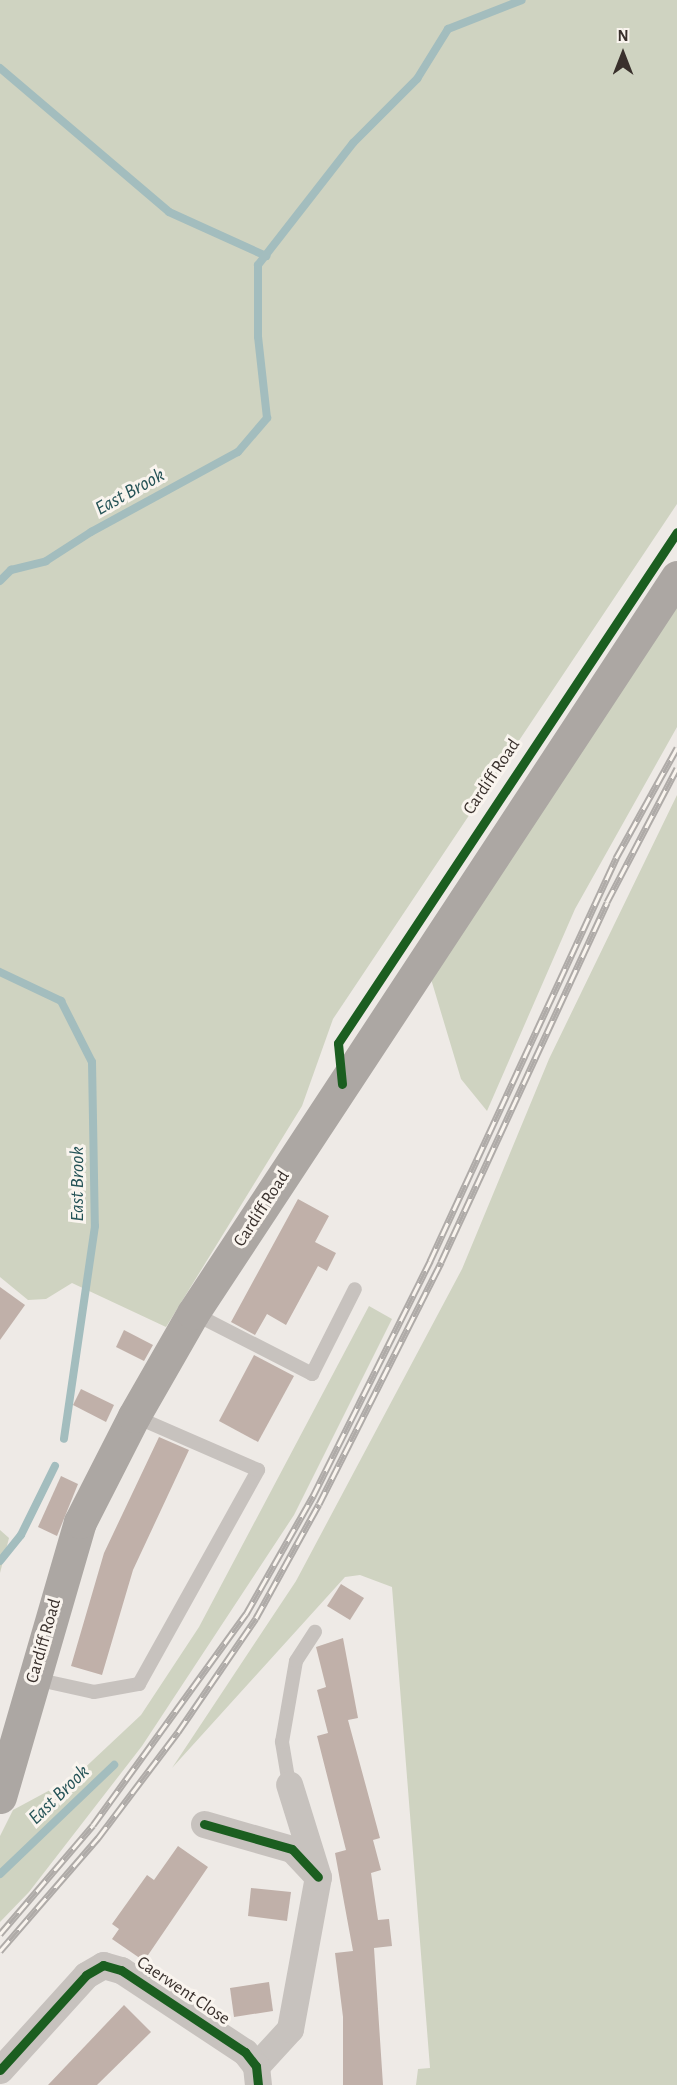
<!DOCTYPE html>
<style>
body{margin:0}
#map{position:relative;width:677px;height:2085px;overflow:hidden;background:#eeeae6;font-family:"Alegreya Sans",sans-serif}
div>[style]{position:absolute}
.green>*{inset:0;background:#cfd3c1}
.stream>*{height:8px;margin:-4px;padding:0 4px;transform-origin:4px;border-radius:4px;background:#a3bdbe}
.building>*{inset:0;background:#c0b0a9}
.lane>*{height:14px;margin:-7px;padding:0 7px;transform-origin:7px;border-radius:7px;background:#c7c2be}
.street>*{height:27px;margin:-13.5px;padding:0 13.5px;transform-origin:13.5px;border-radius:13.5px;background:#c7c2be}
.primary>*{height:33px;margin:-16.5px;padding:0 16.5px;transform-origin:16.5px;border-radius:16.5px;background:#aca7a3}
.rail>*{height:7px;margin-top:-3.5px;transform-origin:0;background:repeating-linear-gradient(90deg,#f9f4ee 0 14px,#afaba8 0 28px);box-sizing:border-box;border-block:2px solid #afaba8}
.cycleway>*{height:9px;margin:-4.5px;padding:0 4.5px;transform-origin:4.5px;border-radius:4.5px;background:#1b5e20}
span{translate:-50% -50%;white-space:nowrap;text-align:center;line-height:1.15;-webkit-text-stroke:6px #f9f4ee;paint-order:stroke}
.street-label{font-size:18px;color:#39302c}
.water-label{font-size:20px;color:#255357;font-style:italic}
.north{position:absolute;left:593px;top:24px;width:60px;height:60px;-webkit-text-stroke:4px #f9f4ee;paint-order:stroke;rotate:0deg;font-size:16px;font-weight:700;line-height:24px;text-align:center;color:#39302c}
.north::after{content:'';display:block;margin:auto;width:21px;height:27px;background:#39302c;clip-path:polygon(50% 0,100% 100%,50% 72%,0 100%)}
</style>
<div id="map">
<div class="green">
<div style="clip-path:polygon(0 0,677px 0,677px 504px,333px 1019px,302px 1106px,166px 1327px,72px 1283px,46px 1299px,28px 1300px,0 1277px)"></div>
<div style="clip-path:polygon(677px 596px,677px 727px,575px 909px,487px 1111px,461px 1079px,428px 969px)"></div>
<div style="clip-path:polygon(677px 795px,677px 2085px,416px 2085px,418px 2069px,430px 2068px,392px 1587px,360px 1575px,345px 1577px,172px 1768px,296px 1581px,462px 1269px,549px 1059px)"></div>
<div style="clip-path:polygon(369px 1306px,392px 1319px,294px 1515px,142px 1746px,29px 1892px,0 1922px,0 1836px,13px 1810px,76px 1776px,141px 1715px,199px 1627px)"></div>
<div style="clip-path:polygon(0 1530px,9px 1538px,0 1573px)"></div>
</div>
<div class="stream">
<div style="left:0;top:68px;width:222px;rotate:40.4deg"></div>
<div style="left:169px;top:212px;width:107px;rotate:24.4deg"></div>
<div style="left:0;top:581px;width:16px;rotate:-45deg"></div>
<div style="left:11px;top:570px;width:36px;rotate:-14deg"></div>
<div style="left:46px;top:561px;width:54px;rotate:-32.8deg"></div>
<div style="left:91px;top:532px;width:167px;rotate:-28.6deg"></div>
<div style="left:238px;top:452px;width:45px;rotate:-49.5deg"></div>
<div style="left:267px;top:418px;width:81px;rotate:-96.3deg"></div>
<div style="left:258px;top:337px;width:72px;rotate:-90deg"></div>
<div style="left:258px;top:265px;width:155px;rotate:-52.1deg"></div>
<div style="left:353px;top:143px;width:91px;rotate:-45deg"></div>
<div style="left:417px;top:79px;width:59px;rotate:-58.2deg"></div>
<div style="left:448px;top:29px;width:79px;rotate:-21.4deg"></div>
<div style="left:0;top:972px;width:68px;rotate:25.4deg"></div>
<div style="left:61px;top:1001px;width:68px;rotate:63.1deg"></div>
<div style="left:92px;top:1062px;width:164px;rotate:89deg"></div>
<div style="left:95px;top:1226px;width:215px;rotate:98.3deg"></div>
<div style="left:0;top:1561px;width:33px;rotate:-51deg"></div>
<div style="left:21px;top:1535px;width:77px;rotate:-63.8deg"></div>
<div style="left:0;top:1874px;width:158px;rotate:-43.7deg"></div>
</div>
<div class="building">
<div style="clip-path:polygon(298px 1199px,329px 1216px,315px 1242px,336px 1253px,327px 1271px,318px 1266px,286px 1325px,267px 1314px,255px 1335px,231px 1322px)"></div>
<div style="clip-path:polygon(0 1287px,25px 1305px,0 1340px)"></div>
<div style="clip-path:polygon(124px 1330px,153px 1345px,144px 1361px,116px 1347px)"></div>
<div style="clip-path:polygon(254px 1355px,294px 1376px,258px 1442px,219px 1421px)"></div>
<div style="clip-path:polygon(81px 1389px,114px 1405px,106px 1422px,73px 1405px)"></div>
<div style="clip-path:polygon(159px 1437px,189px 1450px,133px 1570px,102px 1675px,71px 1666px,104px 1553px)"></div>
<div style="clip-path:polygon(61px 1476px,78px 1484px,57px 1536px,38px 1527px)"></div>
<div style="clip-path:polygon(341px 1584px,364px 1598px,350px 1620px,327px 1606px)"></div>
<div style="clip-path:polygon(343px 1638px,358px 1718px,348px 1720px,380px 1838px,373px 1840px,381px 1870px,371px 1873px,378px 1920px,389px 1919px,392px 1946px,374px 1948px,383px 2085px,343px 2085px,343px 2017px,335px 1953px,353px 1951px,335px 1853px,346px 1850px,317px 1736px,328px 1733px,317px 1690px,326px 1687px,316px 1647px)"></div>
<div style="clip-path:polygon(178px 1846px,208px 1867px,144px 1961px,112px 1939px,119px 1929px,112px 1924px,147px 1875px,154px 1880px)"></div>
<div style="clip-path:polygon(251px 1888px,291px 1892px,287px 1921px,248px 1916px)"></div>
<div style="clip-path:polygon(269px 1982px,273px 2011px,234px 2017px,230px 1988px)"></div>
<div style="clip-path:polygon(124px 2005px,151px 2032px,97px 2085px,48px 2085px)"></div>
</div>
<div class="lane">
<div style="left:193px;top:1313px;width:134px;rotate:27.1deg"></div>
<div style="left:312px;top:1374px;width:95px;rotate:-63.2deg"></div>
<div style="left:35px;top:1679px;width:60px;rotate:12.4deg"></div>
<div style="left:94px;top:1692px;width:46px;rotate:-10.1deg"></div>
<div style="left:139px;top:1684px;width:245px;rotate:-60.9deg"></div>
<div style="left:258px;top:1470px;width:135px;rotate:-156.5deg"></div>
<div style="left:289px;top:1784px;width:43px;rotate:-99.5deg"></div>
<div style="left:282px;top:1742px;width:82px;rotate:-80.2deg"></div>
<div style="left:296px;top:1661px;width:35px;rotate:-57deg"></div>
</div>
<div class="street">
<div style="left:204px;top:1824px;width:91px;rotate:15.9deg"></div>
<div style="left:292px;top:1849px;width:34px;rotate:47deg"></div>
<div style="left:256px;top:2066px;width:50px;rotate:-47.4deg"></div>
<div style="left:290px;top:2029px;width:155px;rotate:-79.6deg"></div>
<div style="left:318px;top:1877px;width:97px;rotate:-107.3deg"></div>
<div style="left:0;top:2070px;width:128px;rotate:-47.8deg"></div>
<div style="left:86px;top:1975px;width:20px;rotate:-30deg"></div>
<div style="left:103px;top:1965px;width:19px;rotate:16deg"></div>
<div style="left:121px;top:1970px;width:149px;rotate:33.5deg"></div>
<div style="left:245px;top:2052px;width:18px;rotate:52deg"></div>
<div style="left:256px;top:2066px;width:19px;rotate:84deg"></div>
</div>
<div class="primary">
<div style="left:0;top:1797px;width:286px;rotate:-73.8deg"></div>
<div style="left:80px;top:1522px;width:119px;rotate:-63deg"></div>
<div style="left:134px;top:1416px;width:119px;rotate:-60.2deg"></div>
<div style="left:193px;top:1313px;width:881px;rotate:-56.67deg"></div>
</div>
<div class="rail">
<div style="left:0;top:1934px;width:143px;rotate:-49.5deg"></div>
<div style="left:93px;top:1825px;width:261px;rotate:-54.1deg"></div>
<div style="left:246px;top:1614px;width:136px;rotate:-60.4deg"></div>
<div style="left:313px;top:1496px;width:263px;rotate:-63.5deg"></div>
<div style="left:430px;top:1261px;width:444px;rotate:-65.2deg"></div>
<div style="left:616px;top:858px;width:126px;rotate:-61deg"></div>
<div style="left:0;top:1951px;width:150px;rotate:-49.1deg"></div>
<div style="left:98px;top:1838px;width:133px;rotate:-53deg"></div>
<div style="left:178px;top:1732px;width:138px;rotate:-55.6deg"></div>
<div style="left:256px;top:1618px;width:130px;rotate:-61.1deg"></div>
<div style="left:319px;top:1504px;width:271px;rotate:-63.2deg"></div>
<div style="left:441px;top:1262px;width:396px;rotate:-65.2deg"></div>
<div style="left:607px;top:902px;width:151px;rotate:-62.4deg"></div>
</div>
<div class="cycleway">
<div style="left:342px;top:1084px;width:41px;rotate:-95.6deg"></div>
<div style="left:338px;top:1043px;width:613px;rotate:-56.44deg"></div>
<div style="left:204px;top:1824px;width:91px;rotate:15.9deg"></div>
<div style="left:292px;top:1849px;width:38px;rotate:47deg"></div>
<div style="left:0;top:2070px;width:128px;rotate:-47.8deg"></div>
<div style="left:86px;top:1975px;width:20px;rotate:-30deg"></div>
<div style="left:103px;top:1965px;width:19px;rotate:16deg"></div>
<div style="left:121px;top:1970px;width:149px;rotate:33.5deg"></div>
<div style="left:245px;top:2052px;width:18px;rotate:52deg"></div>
<div style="left:256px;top:2066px;width:19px;rotate:84deg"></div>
</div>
<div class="street-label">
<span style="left:492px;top:777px;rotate:-56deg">Cardiff Road</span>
<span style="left:262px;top:1209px;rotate:-57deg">Cardiff Road</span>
<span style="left:44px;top:1641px;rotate:-74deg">Cardiff Road</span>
<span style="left:183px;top:1991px;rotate:34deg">Caerwent Close</span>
</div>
<div class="water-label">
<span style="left:130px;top:492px;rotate:-29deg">East Brook</span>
<span style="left:77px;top:1184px;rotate:-90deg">East Brook</span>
<span style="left:59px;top:1795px;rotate:-44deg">East Brook</span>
</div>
<div class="north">N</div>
</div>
